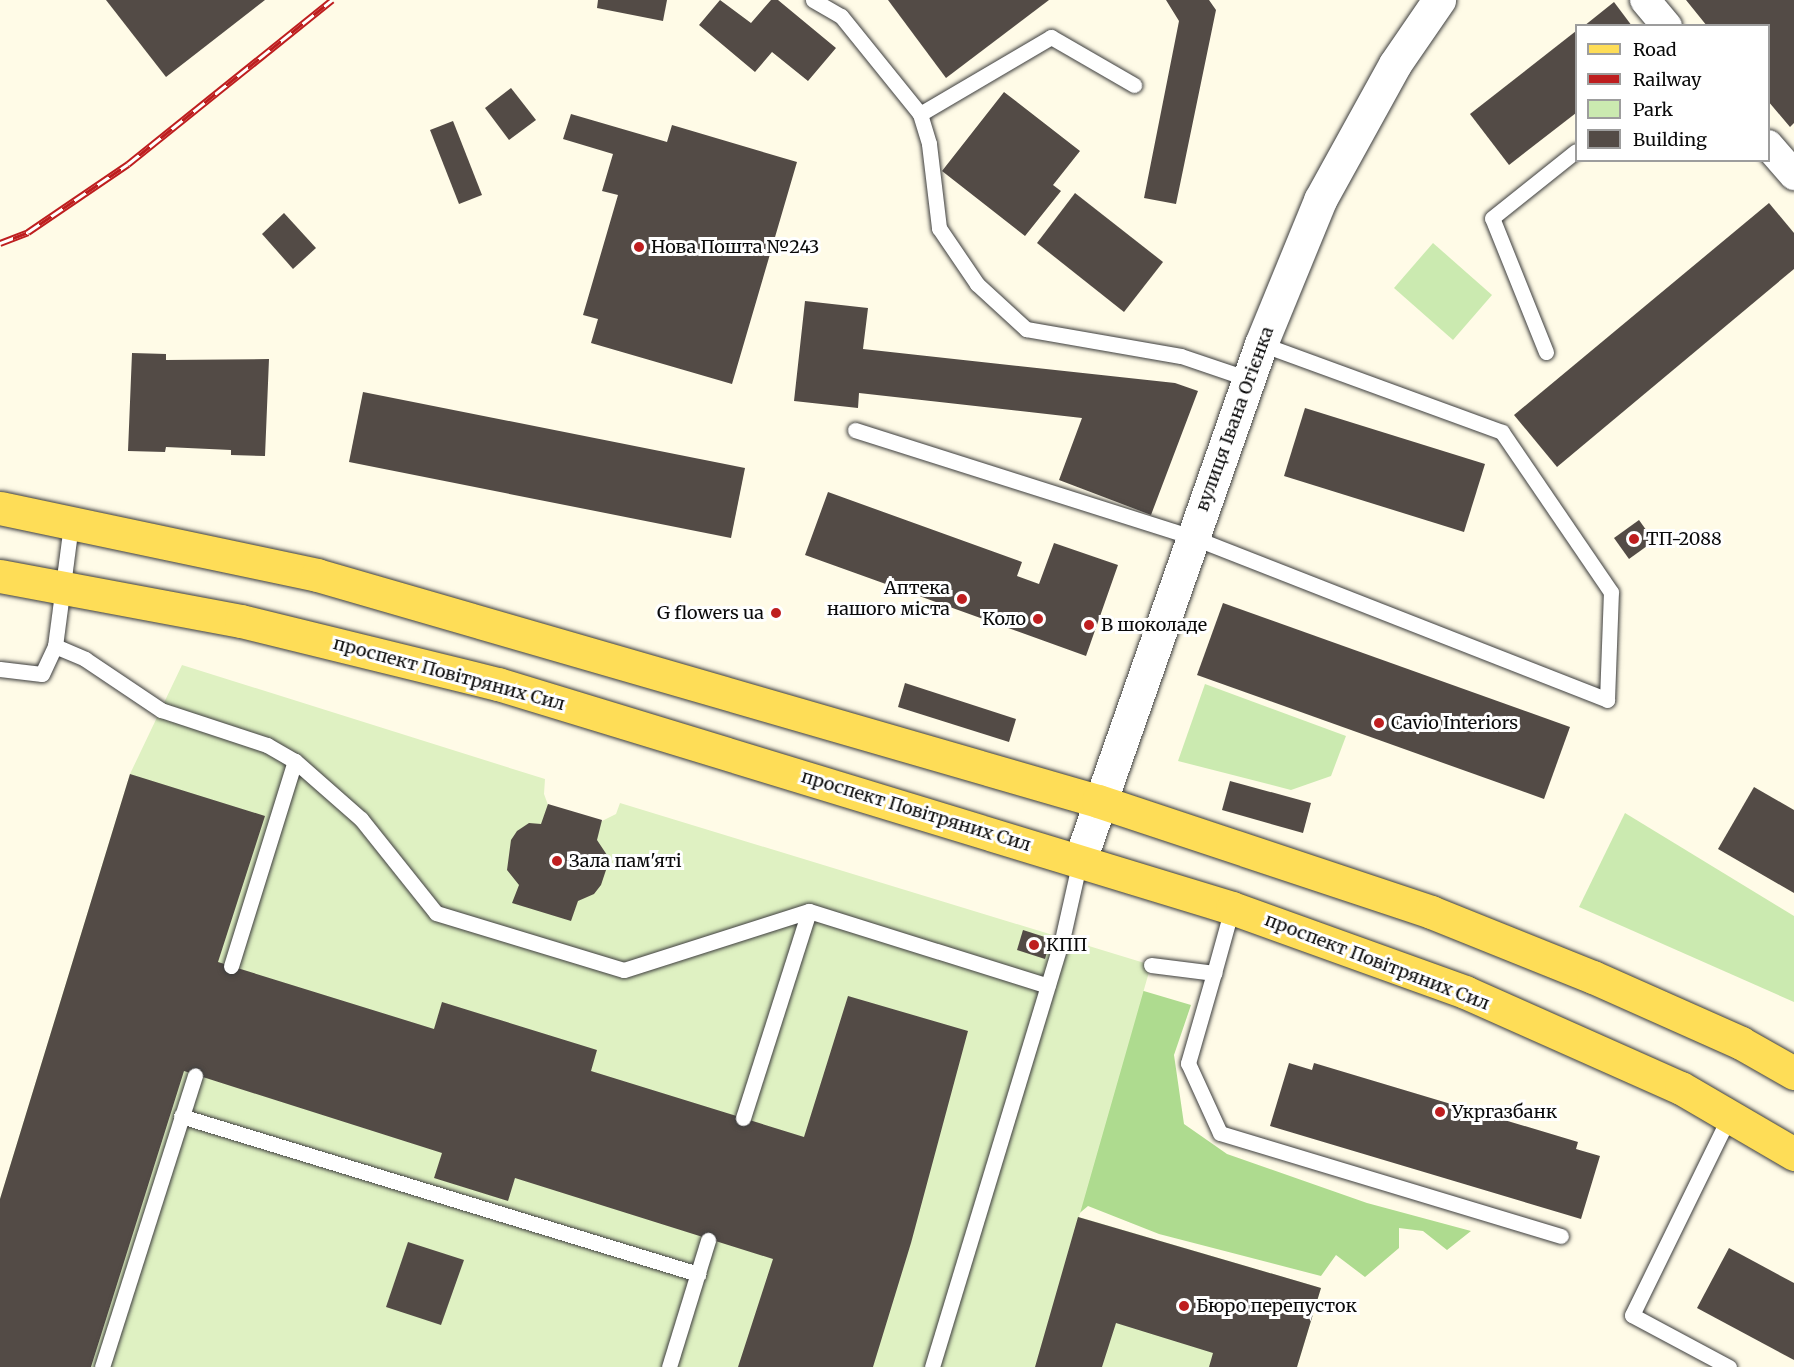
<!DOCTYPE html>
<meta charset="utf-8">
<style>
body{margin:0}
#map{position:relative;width:1794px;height:1367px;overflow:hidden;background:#fffbe7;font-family:Merriweather,serif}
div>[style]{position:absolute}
.green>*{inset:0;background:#cbeab0}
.forest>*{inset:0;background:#aedb8f}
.pitch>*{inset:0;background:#dff1c2}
.building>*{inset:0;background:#534b46}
.roads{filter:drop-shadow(0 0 2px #3d3d3d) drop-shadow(0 0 2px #3d3d3d)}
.service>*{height:15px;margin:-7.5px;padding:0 7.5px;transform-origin:7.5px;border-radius:7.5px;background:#fff}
.minor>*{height:30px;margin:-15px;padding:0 15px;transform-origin:15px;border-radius:15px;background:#fff}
.tertiary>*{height:33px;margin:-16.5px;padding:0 16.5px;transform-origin:16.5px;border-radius:16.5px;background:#fff}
.primary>*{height:33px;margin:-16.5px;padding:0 16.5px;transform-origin:16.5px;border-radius:16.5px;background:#fedd57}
.rail>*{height:7px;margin-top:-3.5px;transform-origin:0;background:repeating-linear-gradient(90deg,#fff 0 14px,#be1e1f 0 28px);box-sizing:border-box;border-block:2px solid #be1e1f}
.dots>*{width:16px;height:16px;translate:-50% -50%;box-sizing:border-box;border:3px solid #fff;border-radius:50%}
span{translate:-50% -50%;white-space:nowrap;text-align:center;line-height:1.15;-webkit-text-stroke:6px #fff;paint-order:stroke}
.poi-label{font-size:18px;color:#0a0a0a}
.left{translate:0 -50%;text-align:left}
.right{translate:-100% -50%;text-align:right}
.street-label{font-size:18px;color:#0a0a0a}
.legend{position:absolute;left:1575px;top:24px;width:195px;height:138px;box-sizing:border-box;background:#fff;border:2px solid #9d9d9d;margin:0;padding:8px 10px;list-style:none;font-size:18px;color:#0a0a0a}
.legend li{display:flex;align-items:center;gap:12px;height:30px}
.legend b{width:30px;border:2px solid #9d9d9d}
</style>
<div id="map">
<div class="green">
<div style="clip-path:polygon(1433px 243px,1492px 295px,1453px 340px,1394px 288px)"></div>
<div style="clip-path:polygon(1205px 684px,1346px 736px,1331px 776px,1291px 790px,1178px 761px)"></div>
<div style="clip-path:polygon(1625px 813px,1794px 916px,1794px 1002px,1579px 907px)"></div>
</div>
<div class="forest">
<div style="clip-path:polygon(1110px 981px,1191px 1005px,1174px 1055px,1184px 1124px,1227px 1154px,1367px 1203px,1471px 1231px,1447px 1250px,1423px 1231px,1399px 1228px,1399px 1248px,1365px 1277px,1336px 1255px,1321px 1276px,1159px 1234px,1088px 1206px,1062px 1228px)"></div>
</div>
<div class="pitch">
<div style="clip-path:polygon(182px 665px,545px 779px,544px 794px,551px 813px,590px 827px,616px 814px,620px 803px,1151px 965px,1079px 1217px,1321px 1288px,1297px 1367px,0 1367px,0 1199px,130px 774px)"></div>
</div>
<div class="building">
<div style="clip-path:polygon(106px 0,265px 0,166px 77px)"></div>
<div style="clip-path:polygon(598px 0,667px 0,663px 21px,597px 8px)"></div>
<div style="clip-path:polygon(720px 0,751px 23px,771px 0,778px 0,836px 48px,808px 81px,772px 52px,755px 72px,699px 25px)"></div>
<div style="clip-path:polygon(888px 0,1049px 0,946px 78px)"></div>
<div style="clip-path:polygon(1166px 0,1209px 0,1216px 10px,1176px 204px,1144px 198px,1179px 21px)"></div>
<div style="clip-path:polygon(1686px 0,1794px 0,1794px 123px,1790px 127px,1768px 101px,1768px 26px,1707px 26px)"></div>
<div style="clip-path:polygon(1614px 2px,1632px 26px,1584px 26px)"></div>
<div style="clip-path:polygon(1576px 31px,1576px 113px,1509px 165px,1470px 114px)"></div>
<div style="clip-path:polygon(511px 88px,536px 120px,509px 140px,485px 108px)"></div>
<div style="clip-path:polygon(1004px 92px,1080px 151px,1053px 185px,1061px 191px,1025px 236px,942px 171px)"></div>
<div style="clip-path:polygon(571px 114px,667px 142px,672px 125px,797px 162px,732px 384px,591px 343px,598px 319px,583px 315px,618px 195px,602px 191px,613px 154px,563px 139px)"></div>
<div style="clip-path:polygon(453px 121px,482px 195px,459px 204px,430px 130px)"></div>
<div style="clip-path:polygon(1075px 193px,1163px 262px,1124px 312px,1037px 243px)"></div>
<div style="clip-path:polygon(1769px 203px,1794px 233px,1794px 269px,1557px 467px,1514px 415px)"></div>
<div style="clip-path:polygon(284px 213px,316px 248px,293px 269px,262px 234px)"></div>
<div style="clip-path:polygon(805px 301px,868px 308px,863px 349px,1175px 383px,1198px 391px,1151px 515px,1059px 480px,1082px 418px,859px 393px,858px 408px,794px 401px)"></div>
<div style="clip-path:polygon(132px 353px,166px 354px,166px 360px,269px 359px,265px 456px,231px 455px,231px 450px,166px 447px,165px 452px,128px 451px)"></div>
<div style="clip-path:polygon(363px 392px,745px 468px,731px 538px,349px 462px)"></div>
<div style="clip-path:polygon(1305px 408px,1485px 464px,1464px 532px,1284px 476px)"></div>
<div style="clip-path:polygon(828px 492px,1022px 562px,1017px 576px,1039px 584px,1054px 543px,1118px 565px,1086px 656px,805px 555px)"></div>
<div style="clip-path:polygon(1639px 520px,1654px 541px,1629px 559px,1614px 538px)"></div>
<div style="clip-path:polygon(1223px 603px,1570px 727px,1544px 799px,1197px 675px)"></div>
<div style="clip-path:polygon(905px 683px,1016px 719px,1009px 742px,898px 707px)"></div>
<div style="clip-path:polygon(130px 774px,265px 816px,218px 962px,434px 1029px,442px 1002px,597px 1050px,591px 1071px,804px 1137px,848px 996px,968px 1031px,911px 1243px,873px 1367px,738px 1367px,773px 1259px,515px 1178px,508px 1201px,434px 1178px,442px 1153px,184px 1071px,91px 1367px,0 1367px,0 1199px)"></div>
<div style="clip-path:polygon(1230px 781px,1311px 803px,1303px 833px,1222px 810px)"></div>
<div style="clip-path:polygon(1754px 787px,1794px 810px,1794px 893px,1718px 849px)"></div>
<div style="clip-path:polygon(548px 804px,602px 820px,597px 840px,607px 855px,607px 867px,601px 885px,594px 894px,578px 901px,571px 921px,512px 903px,519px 885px,507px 870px,511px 840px,517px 831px,529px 823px,541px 824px)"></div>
<div style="clip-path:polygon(1023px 930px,1051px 939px,1045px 959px,1017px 950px)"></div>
<div style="clip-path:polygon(1289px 1063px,1312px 1070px,1314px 1063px,1578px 1142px,1576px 1149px,1600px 1156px,1581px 1219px,1270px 1126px)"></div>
<div style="clip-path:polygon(1078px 1217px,1321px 1288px,1297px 1367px,1209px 1367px,1213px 1353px,1116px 1323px,1102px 1367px,1035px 1367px)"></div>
<div style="clip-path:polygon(408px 1242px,464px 1260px,441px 1325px,386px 1307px)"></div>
<div style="clip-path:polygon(1729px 1248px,1794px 1283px,1794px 1360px,1697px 1308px)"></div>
</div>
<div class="roads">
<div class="service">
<div style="left:813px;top:0;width:32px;rotate:30deg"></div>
<div style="left:841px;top:16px;width:126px;rotate:51.1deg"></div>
<div style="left:920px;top:114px;width:31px;rotate:73deg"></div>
<div style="left:929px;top:144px;width:85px;rotate:83.2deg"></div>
<div style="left:939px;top:228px;width:68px;rotate:55.8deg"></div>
<div style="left:977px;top:284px;width:67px;rotate:42.6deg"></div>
<div style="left:1026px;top:329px;width:157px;rotate:9.9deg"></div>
<div style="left:1181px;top:356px;width:72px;rotate:18.7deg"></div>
<div style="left:920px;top:114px;width:152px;rotate:-30.4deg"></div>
<div style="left:1051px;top:37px;width:96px;rotate:30deg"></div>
<div style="left:1546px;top:352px;width:144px;rotate:-111.9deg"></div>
<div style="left:1492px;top:218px;width:107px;rotate:-38.6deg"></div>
<div style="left:855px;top:430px;width:354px;rotate:17.6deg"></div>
<div style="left:1192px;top:537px;width:446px;rotate:21.4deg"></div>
<div style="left:1607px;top:700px;width:108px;rotate:-87.9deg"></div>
<div style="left:1611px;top:592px;width:194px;rotate:-124.3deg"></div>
<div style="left:1502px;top:432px;width:257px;rotate:-159.9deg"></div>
<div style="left:55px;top:646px;width:33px;rotate:23deg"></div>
<div style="left:85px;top:659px;width:92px;rotate:33.9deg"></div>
<div style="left:161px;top:710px;width:112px;rotate:18.3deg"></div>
<div style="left:267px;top:745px;width:32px;rotate:30deg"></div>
<div style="left:295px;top:761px;width:88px;rotate:41.3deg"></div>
<div style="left:361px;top:819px;width:120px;rotate:51.4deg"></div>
<div style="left:436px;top:913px;width:196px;rotate:16.9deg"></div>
<div style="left:624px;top:970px;width:194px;rotate:-17.7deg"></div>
<div style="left:809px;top:911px;width:250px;rotate:17.4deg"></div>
<div style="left:0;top:669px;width:42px;rotate:6.8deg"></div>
<div style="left:42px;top:674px;width:31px;rotate:-65deg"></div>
<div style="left:55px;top:646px;width:123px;rotate:-82.5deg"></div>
<div style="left:1151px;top:965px;width:64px;rotate:7.2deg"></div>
<div style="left:1214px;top:973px;width:67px;rotate:-74.5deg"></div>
<div style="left:231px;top:966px;width:215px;rotate:-72.7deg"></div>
<div style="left:1214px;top:973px;width:94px;rotate:106.1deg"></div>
<div style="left:1188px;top:1063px;width:77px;rotate:65.4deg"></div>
<div style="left:1220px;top:1133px;width:356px;rotate:16.8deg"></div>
<div style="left:181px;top:1116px;width:541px;rotate:16.99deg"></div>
<div style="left:743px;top:1118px;width:217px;rotate:-72.3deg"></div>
<div style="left:102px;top:1367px;width:306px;rotate:-72.3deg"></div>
<div style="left:669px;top:1367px;width:133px;rotate:-72.9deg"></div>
<div style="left:932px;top:1367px;width:446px;rotate:-73.1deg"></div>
<div style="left:1062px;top:940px;width:82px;rotate:-77.3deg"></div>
<div style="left:1729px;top:1367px;width:110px;rotate:-151.8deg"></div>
<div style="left:1632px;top:1315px;width:220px;rotate:-63.9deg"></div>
</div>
<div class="minor">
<div style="left:1645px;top:0;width:34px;rotate:50deg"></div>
<div style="left:1768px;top:145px;width:40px;rotate:49deg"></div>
</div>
<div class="tertiary">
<div style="left:1080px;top:860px;width:547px;rotate:-70.67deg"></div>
<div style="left:1261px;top:344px;width:156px;rotate:-67.7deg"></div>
<div style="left:1320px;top:200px;width:155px;rotate:-61.1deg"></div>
<div style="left:1395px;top:64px;width:78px;rotate:-55.5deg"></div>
</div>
<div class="primary">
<div style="left:0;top:508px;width:324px;rotate:11.9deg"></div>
<div style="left:317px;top:575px;width:813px;rotate:16.14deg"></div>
<div style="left:1098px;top:801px;width:351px;rotate:18.4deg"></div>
<div style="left:1431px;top:912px;width:175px;rotate:21.9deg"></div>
<div style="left:1593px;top:977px;width:162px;rotate:24deg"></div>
<div style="left:1741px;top:1043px;width:61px;rotate:29.5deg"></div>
<div style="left:0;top:576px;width:245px;rotate:10.6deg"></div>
<div style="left:241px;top:621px;width:265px;rotate:13.8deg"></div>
<div style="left:498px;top:684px;width:767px;rotate:16.97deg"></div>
<div style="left:1232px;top:908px;width:248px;rotate:19.8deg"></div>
<div style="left:1465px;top:992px;width:236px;rotate:24deg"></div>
<div style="left:1681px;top:1088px;width:131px;rotate:30.3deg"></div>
</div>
</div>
<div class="rail">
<div style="left:0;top:243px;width:30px;rotate:-21deg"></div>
<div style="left:28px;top:232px;width:121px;rotate:-34.2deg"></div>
<div style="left:128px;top:164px;width:262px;rotate:-38.8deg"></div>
</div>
<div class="dots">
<div style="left:639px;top:247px;background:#be1e1f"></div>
<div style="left:1634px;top:539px;background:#be1e1f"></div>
<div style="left:962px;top:599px;background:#be1e1f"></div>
<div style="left:776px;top:613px;background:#be1e1f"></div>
<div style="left:1038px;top:619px;background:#be1e1f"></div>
<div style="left:1089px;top:625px;background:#be1e1f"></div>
<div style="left:1379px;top:723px;background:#be1e1f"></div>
<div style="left:557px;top:861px;background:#be1e1f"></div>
<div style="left:1034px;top:945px;background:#be1e1f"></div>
<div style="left:1440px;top:1112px;background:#be1e1f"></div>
<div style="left:1184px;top:1306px;background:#be1e1f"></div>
</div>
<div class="poi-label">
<span class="left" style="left:651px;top:247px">Нова Пошта №243</span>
<span class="left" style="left:1646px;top:539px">ТП-2088</span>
<span class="right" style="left:950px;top:599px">Аптека<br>нашого міста</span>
<span class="right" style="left:764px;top:613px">G flowers ua</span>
<span class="right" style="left:1026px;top:619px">Коло</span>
<span class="left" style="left:1101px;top:625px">В шоколаде</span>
<span class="left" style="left:1391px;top:723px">Cavio Interiors</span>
<span class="left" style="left:569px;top:861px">Зала пам'яті</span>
<span class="left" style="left:1046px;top:945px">КПП</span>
<span class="left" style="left:1452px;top:1112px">Укргазбанк</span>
<span class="left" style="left:1196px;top:1306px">Бюро перепусток</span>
</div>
<div class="street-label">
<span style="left:1235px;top:419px;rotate:-70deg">вулиця Івана Огієнка</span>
<span style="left:449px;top:674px;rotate:15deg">проспект Повітряних Сил</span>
<span style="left:916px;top:811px;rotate:17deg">проспект Повітряних Сил</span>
<span style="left:1377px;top:962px;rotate:21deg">проспект Повітряних Сил</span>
</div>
<ul class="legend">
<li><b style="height:8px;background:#fedd57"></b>Road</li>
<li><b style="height:8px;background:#be1e1f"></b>Railway</li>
<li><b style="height:16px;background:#cbeab0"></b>Park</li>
<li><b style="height:16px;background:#534b46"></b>Building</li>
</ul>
</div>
